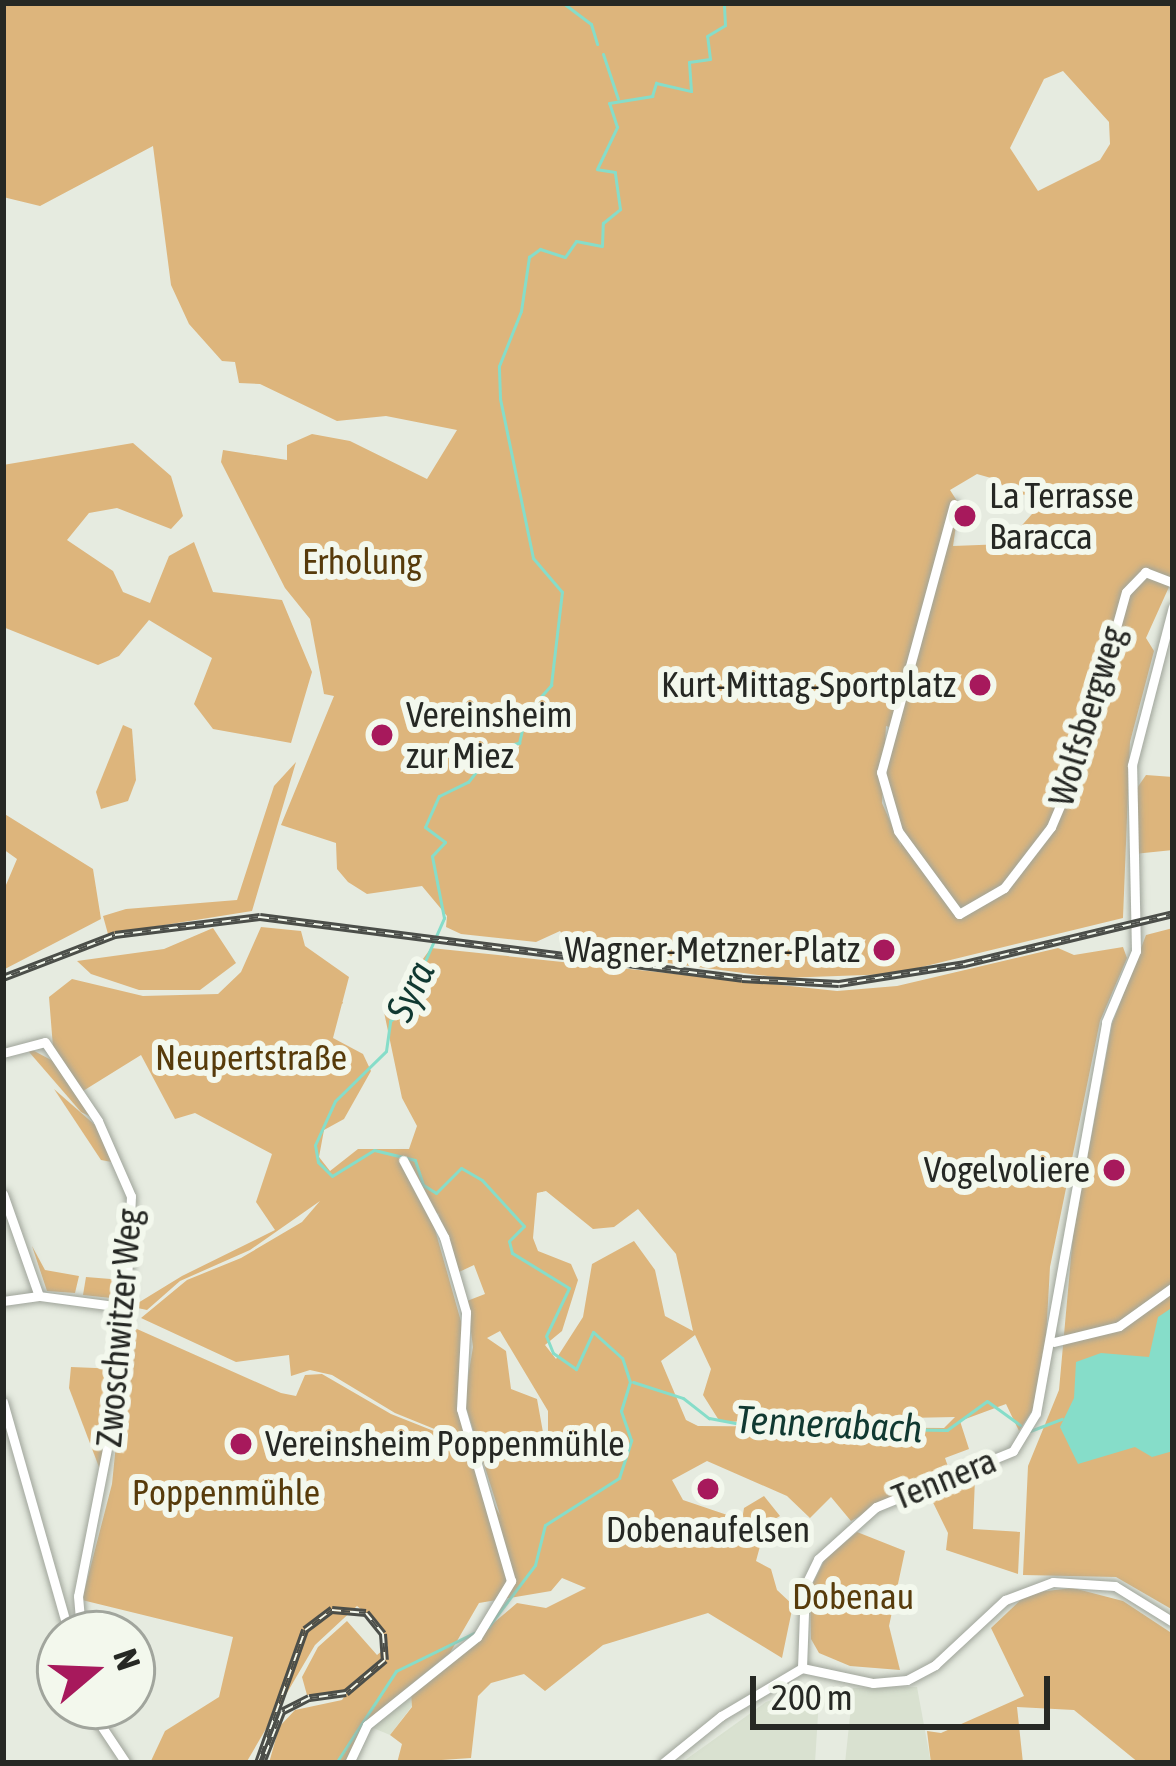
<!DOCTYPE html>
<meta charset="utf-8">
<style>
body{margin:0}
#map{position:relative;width:1176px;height:1766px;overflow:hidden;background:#e6ebe0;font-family:"Asap Condensed",sans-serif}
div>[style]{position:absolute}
.built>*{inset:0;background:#d9e1d0}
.green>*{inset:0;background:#ddb57c}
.water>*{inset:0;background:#86ddc9}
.stream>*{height:3px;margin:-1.5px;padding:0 1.5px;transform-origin:1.5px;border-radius:1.5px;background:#86ddc9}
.roads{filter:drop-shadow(0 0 3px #9fa49a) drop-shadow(0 0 3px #9fa49a)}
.street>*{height:9px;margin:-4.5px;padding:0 4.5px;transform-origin:4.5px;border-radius:4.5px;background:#fff}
.rail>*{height:8px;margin-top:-4px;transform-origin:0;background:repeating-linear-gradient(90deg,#f3f8ed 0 9px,#4b4e49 0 18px);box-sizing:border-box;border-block:3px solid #4b4e49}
.dots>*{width:33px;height:33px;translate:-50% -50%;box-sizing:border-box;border:6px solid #f3f8ed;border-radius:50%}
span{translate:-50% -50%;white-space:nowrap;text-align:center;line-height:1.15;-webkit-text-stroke:12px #f3f8ed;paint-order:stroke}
.poi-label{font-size:36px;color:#262824}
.left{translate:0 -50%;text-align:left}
.right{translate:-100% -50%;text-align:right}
.park-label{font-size:36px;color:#573b0b}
.street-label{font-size:36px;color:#262824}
.water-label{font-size:39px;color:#103931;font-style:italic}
.frame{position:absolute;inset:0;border:6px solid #262824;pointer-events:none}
.north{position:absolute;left:36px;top:1610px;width:120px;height:120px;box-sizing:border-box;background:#f3f8ed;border:3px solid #a1a59d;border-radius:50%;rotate:71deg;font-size:33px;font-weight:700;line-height:48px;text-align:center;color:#262824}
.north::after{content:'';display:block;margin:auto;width:42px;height:54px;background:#a7195c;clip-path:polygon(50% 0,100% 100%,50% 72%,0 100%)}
.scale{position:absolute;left:750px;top:1676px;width:300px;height:54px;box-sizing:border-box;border:6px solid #262824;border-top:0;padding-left:15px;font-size:36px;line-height:42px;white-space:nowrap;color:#262824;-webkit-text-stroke:9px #f3f8ed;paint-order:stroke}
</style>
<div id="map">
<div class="built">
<div style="clip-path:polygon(820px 1683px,815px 1763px,681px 1763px,766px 1702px)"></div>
<div style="clip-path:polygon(917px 1687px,931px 1763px,845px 1763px,853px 1688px)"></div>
<div style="clip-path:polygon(411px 1693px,412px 1706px,390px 1735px,371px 1727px)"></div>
</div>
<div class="green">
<div style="clip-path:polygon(evenodd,3px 3px,1173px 3px,1173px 578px,1146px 638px,1154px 651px,1130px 742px,1123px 918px,893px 974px,782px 978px,592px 953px,572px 948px,560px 931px,536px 942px,461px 934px,446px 927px,447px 916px,422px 886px,367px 894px,348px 882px,337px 869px,336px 843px,281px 825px,334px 696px,324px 694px,310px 619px,285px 588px,221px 462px,223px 450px,287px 460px,287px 445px,312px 434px,350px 441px,427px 479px,457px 430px,386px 416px,337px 421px,260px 384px,239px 383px,235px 362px,222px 361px,189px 324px,171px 285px,153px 146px,40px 206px,3px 197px,3px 3px,1063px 71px,1109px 122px,1110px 144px,1100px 160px,1038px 191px,1010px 148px,1044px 79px,1063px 71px,3px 3px,977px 474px,998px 480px,1009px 494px,1048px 496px,1016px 532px,1030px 543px,953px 546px,959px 504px,950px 490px,977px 474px,3px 3px,886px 726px,895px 729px,884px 769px,901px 846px,882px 803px,886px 726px)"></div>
<div style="clip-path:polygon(133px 443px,171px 476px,183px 516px,171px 529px,117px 508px,89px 513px,67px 540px,113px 571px,123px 592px,150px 603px,169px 556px,194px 542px,213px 592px,282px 600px,312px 672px,291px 743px,213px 729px,194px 704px,212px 658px,149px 620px,119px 656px,98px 665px,3px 627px,3px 465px)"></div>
<div style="clip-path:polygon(123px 725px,132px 729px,136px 780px,128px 801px,101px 809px,96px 792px)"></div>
<div style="clip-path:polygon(296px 762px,252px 911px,108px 934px,103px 916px,126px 909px,237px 900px,274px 786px)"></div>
<div style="clip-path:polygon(1146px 775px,1173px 777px,1173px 850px,1134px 854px,1135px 791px)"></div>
<div style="clip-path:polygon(3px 813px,93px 869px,101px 919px,3px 970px,3px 892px,17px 859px,3px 849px)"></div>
<div style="clip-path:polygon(evenodd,261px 927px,301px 931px,305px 946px,349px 977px,333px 1038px,363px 1054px,371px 1071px,344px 1119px,324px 1130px,319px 1157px,330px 1171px,358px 1149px,409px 1149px,417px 1126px,402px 1098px,384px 1012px,431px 948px,837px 991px,897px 986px,1058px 948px,1074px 955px,1123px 947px,1127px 958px,1100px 1021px,1050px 1267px,1044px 1373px,1032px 1411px,1019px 1431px,1006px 1404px,960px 1421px,969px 1449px,945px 1458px,954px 1484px,975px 1478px,973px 1529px,1020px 1532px,1018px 1574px,946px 1550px,948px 1533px,923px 1482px,851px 1521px,831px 1497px,810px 1518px,787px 1496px,707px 1461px,672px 1480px,683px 1500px,742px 1520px,744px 1508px,764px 1496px,780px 1516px,766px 1524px,756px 1561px,771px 1569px,777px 1590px,793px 1605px,782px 1658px,708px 1613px,603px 1645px,545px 1691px,524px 1674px,491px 1683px,478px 1696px,471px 1758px,397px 1763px,402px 1744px,390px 1735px,412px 1707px,411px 1693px,517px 1603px,546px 1608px,586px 1588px,562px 1578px,551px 1591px,479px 1603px,450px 1653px,365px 1722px,345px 1763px,269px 1763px,279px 1727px,295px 1710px,342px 1700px,348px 1691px,307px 1695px,302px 1677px,318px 1647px,347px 1621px,377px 1655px,388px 1646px,379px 1623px,357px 1606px,315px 1645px,246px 1763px,150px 1763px,165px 1731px,219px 1697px,233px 1637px,82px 1600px,112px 1484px,128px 1325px,281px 1393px,296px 1396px,305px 1375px,322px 1374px,391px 1414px,459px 1441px,500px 1515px,464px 1401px,473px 1347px,467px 1301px,485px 1294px,474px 1265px,459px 1272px,438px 1213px,432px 1219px,464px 1332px,459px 1389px,469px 1443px,395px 1413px,332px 1375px,310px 1370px,291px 1376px,289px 1355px,236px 1362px,141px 1318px,187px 1280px,241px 1258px,302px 1222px,320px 1201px,250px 1250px,180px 1281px,147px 1310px,128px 1306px,129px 1295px,133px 1306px,182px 1276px,275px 1230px,256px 1202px,272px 1154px,195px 1113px,175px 1119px,141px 1055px,83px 1091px,53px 1047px,49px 997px,72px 979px,143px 996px,218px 994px,241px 972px,261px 927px,546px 1191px,593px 1229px,614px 1227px,638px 1209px,676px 1254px,693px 1331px,665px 1316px,655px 1270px,634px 1241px,592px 1264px,583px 1317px,556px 1359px,545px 1345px,562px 1331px,578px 1280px,571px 1264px,538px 1251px,533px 1238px,537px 1193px,546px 1191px,261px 927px,500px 1331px,548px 1411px,548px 1460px,537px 1399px,511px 1389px,506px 1351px,487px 1338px,500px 1331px,261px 927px,695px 1335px,711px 1369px,703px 1395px,720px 1422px,955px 1417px,944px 1428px,698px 1426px,686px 1420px,661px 1361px,695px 1335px)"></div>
<div style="clip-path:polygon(213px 928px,236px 963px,200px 990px,139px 990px,91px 974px,77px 961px,164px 949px)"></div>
<div style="clip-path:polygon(1173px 928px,1173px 1610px,1116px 1577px,1023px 1575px,1028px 1466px,1059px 1390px,1073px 1235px,1112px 1024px,1146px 935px)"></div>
<div style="clip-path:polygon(23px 1045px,53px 1061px,91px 1117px,81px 1112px)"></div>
<div style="clip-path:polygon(54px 1089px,95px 1125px,112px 1162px,101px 1160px)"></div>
<div style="clip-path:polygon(32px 1246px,45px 1270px,79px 1276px,75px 1293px,47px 1291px)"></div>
<div style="clip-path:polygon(86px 1277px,123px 1280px,120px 1299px,83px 1295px)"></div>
<div style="clip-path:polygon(71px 1367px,120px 1369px,102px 1475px,69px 1388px)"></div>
<div style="clip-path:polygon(857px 1532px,905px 1551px,889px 1626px,900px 1670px,850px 1666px,819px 1653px,811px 1639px,810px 1589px,825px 1559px)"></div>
<div style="clip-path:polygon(1073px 1588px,1123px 1601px,1173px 1634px,1173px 1763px,1139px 1763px,1074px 1710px,1017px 1707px,1023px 1763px,931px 1763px,927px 1731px,941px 1733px,1024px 1696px,991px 1628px,1028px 1593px)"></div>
</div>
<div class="water">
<div style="clip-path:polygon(1173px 1307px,1173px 1451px,1152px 1457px,1135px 1447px,1078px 1464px,1060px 1427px,1074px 1398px,1076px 1362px,1101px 1353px,1149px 1357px,1158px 1317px)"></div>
</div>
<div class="stream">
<div style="left:563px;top:3px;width:35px;rotate:37deg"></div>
<div style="left:591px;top:24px;width:21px;rotate:73deg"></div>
<div style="left:603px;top:54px;width:47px;rotate:71.6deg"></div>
<div style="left:633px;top:1382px;width:52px;rotate:17.7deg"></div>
<div style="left:683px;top:1398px;width:33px;rotate:38deg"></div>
<div style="left:709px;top:1418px;width:48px;rotate:10.8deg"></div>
<div style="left:756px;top:1427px;width:191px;rotate:0.9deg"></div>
<div style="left:947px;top:1430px;width:49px;rotate:-35.9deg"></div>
<div style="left:987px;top:1401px;width:41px;rotate:36deg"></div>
<div style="left:1030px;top:1431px;width:34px;rotate:-21deg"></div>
<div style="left:488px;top:1627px;width:78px;rotate:-52.8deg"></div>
<div style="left:535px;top:1565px;width:41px;rotate:-76deg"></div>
<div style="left:545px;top:1525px;width:88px;rotate:-32.4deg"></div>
<div style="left:619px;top:1478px;width:40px;rotate:-72deg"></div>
<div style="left:631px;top:1440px;width:31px;rotate:-109deg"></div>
<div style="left:621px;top:1411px;width:30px;rotate:-73deg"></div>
<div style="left:630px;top:1382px;width:25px;rotate:-108deg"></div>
<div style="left:622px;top:1358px;width:39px;rotate:-138deg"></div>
<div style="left:593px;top:1332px;width:41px;rotate:114.7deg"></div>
<div style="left:576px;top:1369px;width:28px;rotate:-145deg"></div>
<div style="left:553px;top:1353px;width:18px;rotate:-112deg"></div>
<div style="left:546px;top:1336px;width:53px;rotate:-64.4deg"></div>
<div style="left:569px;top:1288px;width:67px;rotate:-148.4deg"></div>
<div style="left:512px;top:1253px;width:12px;rotate:-104deg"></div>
<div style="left:509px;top:1241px;width:21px;rotate:-45deg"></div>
<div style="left:524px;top:1226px;width:62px;rotate:-132.4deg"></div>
<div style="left:482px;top:1180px;width:24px;rotate:-150deg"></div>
<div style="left:461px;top:1168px;width:35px;rotate:135deg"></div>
<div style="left:436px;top:1193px;width:15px;rotate:-148deg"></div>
<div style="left:423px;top:1185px;width:26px;rotate:-108deg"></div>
<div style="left:415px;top:1160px;width:42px;rotate:-166.3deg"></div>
<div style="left:374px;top:1150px;width:49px;rotate:148.2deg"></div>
<div style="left:332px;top:1176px;width:20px;rotate:-135deg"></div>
<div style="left:318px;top:1162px;width:17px;rotate:-100deg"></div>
<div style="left:315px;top:1145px;width:48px;rotate:-65.6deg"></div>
<div style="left:335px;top:1101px;width:71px;rotate:-44.4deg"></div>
<div style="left:386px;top:1051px;width:30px;rotate:-82deg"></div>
<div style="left:390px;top:1021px;width:16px;rotate:-38deg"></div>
<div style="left:403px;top:1011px;width:102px;rotate:-66.2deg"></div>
<div style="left:444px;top:918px;width:63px;rotate:-101deg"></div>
<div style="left:432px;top:856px;width:19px;rotate:-47deg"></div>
<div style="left:445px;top:842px;width:25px;rotate:-143deg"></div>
<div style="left:425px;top:827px;width:34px;rotate:-66deg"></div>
<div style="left:439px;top:796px;width:32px;rotate:-26deg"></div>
<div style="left:468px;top:782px;width:43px;rotate:-51.5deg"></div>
<div style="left:495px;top:748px;width:25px;rotate:-12deg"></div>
<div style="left:519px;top:743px;width:31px;rotate:-77deg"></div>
<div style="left:526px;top:713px;width:38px;rotate:-48deg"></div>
<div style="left:551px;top:685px;width:94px;rotate:-83.3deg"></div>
<div style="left:562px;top:592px;width:45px;rotate:-130.5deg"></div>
<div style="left:533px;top:558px;width:163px;rotate:-101.7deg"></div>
<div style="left:500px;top:398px;width:32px;rotate:-92deg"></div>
<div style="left:499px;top:366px;width:59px;rotate:-68.2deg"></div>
<div style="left:521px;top:311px;width:55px;rotate:-81.6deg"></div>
<div style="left:529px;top:257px;width:14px;rotate:-36deg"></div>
<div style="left:540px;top:249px;width:26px;rotate:18deg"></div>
<div style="left:565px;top:257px;width:19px;rotate:-55deg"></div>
<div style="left:576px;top:241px;width:26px;rotate:11deg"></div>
<div style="left:602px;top:246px;width:23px;rotate:-88deg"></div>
<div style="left:603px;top:223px;width:22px;rotate:-39deg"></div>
<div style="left:620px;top:209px;width:37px;rotate:-98deg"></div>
<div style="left:615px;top:172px;width:18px;rotate:-171deg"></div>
<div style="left:597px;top:169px;width:47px;rotate:-64.5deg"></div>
<div style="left:617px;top:127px;width:25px;rotate:-108deg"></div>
<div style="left:609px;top:103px;width:44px;rotate:-9.2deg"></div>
<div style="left:652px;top:96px;width:14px;rotate:-73deg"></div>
<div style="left:656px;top:83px;width:36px;rotate:13deg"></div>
<div style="left:691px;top:91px;width:29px;rotate:-94deg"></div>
<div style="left:689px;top:62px;width:21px;rotate:-8deg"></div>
<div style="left:710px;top:59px;width:23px;rotate:-97deg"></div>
<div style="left:707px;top:36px;width:21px;rotate:-31deg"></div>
<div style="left:725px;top:25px;width:22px;rotate:-93deg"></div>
<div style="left:336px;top:1763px;width:110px;rotate:-56.9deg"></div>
<div style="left:396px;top:1671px;width:87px;rotate:-26deg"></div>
</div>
<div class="roads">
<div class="street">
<div style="left:954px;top:504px;width:278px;rotate:105.2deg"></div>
<div style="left:881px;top:772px;width:61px;rotate:73.9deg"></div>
<div style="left:898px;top:831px;width:103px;rotate:53.7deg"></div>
<div style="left:959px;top:914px;width:52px;rotate:-30deg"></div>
<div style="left:1004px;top:888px;width:77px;rotate:-52.4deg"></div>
<div style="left:1051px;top:827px;width:72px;rotate:-67deg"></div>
<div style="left:1079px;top:761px;width:175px;rotate:-74.5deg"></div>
<div style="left:1126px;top:592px;width:28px;rotate:-46deg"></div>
<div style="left:1145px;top:572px;width:30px;rotate:21deg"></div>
<div style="left:3px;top:1053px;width:43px;rotate:-14.7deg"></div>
<div style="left:45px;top:1042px;width:95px;rotate:56.1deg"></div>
<div style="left:98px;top:1121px;width:82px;rotate:66.3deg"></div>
<div style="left:131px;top:1196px;width:171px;rotate:92.7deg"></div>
<div style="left:123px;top:1367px;width:233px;rotate:101.1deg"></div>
<div style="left:78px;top:1596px;width:38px;rotate:85deg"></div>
<div style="left:3px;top:1194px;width:108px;rotate:70.6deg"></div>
<div style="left:3px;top:1301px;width:36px;rotate:-8deg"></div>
<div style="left:39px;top:1296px;width:83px;rotate:7.6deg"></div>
<div style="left:1054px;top:1342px;width:67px;rotate:-13.8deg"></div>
<div style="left:1119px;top:1326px;width:67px;rotate:-35.8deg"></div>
<div style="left:3px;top:1402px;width:241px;rotate:74.1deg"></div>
<div style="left:802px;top:1668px;width:82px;rotate:-87.9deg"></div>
<div style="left:805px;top:1586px;width:30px;rotate:-64deg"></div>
<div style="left:818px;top:1559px;width:78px;rotate:-41.9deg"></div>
<div style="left:876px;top:1507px;width:148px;rotate:-22.2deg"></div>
<div style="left:1013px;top:1451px;width:44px;rotate:-58.8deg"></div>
<div style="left:1036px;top:1413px;width:397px;rotate:-79.8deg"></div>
<div style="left:1106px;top:1022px;width:77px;rotate:-67.1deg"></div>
<div style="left:1136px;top:951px;width:186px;rotate:-91.2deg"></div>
<div style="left:1132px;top:765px;width:163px;rotate:-75.5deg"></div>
<div style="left:802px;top:1668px;width:73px;rotate:11.9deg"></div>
<div style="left:873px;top:1683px;width:34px;rotate:-5deg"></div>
<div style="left:907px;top:1680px;width:32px;rotate:-28deg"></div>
<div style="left:935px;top:1665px;width:96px;rotate:-42.9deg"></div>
<div style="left:1005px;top:1600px;width:51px;rotate:-20.6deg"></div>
<div style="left:1053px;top:1582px;width:62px;rotate:3.7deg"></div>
<div style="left:1115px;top:1586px;width:68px;rotate:31.8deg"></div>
<div style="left:88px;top:1706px;width:69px;rotate:56.3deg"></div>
<div style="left:349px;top:1763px;width:42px;rotate:-64.7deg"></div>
<div style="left:367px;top:1725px;width:141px;rotate:-38.7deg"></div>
<div style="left:477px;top:1637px;width:66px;rotate:-58.7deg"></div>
<div style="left:511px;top:1581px;width:179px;rotate:-106.2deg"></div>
<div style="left:461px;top:1409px;width:97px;rotate:-87deg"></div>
<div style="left:466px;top:1312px;width:78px;rotate:-106.3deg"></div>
<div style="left:444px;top:1237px;width:87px;rotate:-118deg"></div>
<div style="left:663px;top:1763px;width:75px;rotate:-39deg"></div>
<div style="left:721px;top:1716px;width:94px;rotate:-30.7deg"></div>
</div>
</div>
<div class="rail">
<div style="left:3px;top:978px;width:120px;rotate:-21deg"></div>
<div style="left:115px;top:935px;width:146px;rotate:-7.1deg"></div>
<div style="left:260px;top:917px;width:486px;rotate:7.3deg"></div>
<div style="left:742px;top:979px;width:97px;rotate:3deg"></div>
<div style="left:839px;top:984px;width:128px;rotate:-9deg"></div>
<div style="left:965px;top:964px;width:214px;rotate:-13.5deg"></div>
<div style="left:258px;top:1763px;width:141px;rotate:-70.5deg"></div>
<div style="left:305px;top:1630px;width:34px;rotate:-37deg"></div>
<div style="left:332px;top:1610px;width:34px;rotate:5deg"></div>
<div style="left:366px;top:1613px;width:27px;rotate:51deg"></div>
<div style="left:383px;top:1634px;width:26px;rotate:86deg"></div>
<div style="left:385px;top:1660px;width:51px;rotate:139.8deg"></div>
<div style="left:346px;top:1693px;width:37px;rotate:172deg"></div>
<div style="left:309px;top:1698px;width:30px;rotate:153deg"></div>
<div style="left:282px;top:1712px;width:55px;rotate:111.4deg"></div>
</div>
<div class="dots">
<div style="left:965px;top:516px;background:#a7195c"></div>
<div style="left:980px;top:685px;background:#a7195c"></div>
<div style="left:382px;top:735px;background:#a7195c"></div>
<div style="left:884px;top:950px;background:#a7195c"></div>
<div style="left:1114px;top:1170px;background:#a7195c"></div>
<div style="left:241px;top:1444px;background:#a7195c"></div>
<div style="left:708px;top:1489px;background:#a7195c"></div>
</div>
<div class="poi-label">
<span class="left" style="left:989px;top:516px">La Terrasse<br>Baracca</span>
<span class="right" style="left:956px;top:685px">Kurt-Mittag-Sportplatz</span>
<span class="left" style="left:406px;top:735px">Vereinsheim<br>zur Miez</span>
<span class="right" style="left:860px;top:950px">Wagner-Metzner-Platz</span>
<span class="right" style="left:1090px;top:1170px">Vogelvoliere</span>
<span class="left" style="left:265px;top:1444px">Vereinsheim Poppenmühle</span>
<span style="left:708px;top:1530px">Dobenaufelsen</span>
</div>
<div class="park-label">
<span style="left:362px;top:562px">Erholung</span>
<span style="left:251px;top:1058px">Neupertstraße</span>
<span style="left:226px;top:1493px">Poppenmühle</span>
<span style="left:853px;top:1597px">Dobenau</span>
</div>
<div class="street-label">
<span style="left:1087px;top:716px;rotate:-73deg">Wolfsbergweg</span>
<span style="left:119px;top:1328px;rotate:-85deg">Zwoschwitzer Weg</span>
<span style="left:944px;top:1479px;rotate:-22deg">Tennera</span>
</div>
<div class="water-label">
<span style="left:410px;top:991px;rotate:-64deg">Syra</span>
<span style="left:829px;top:1424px;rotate:3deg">Tennerabach</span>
</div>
<div class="frame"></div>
<div class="north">N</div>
<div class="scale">200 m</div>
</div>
